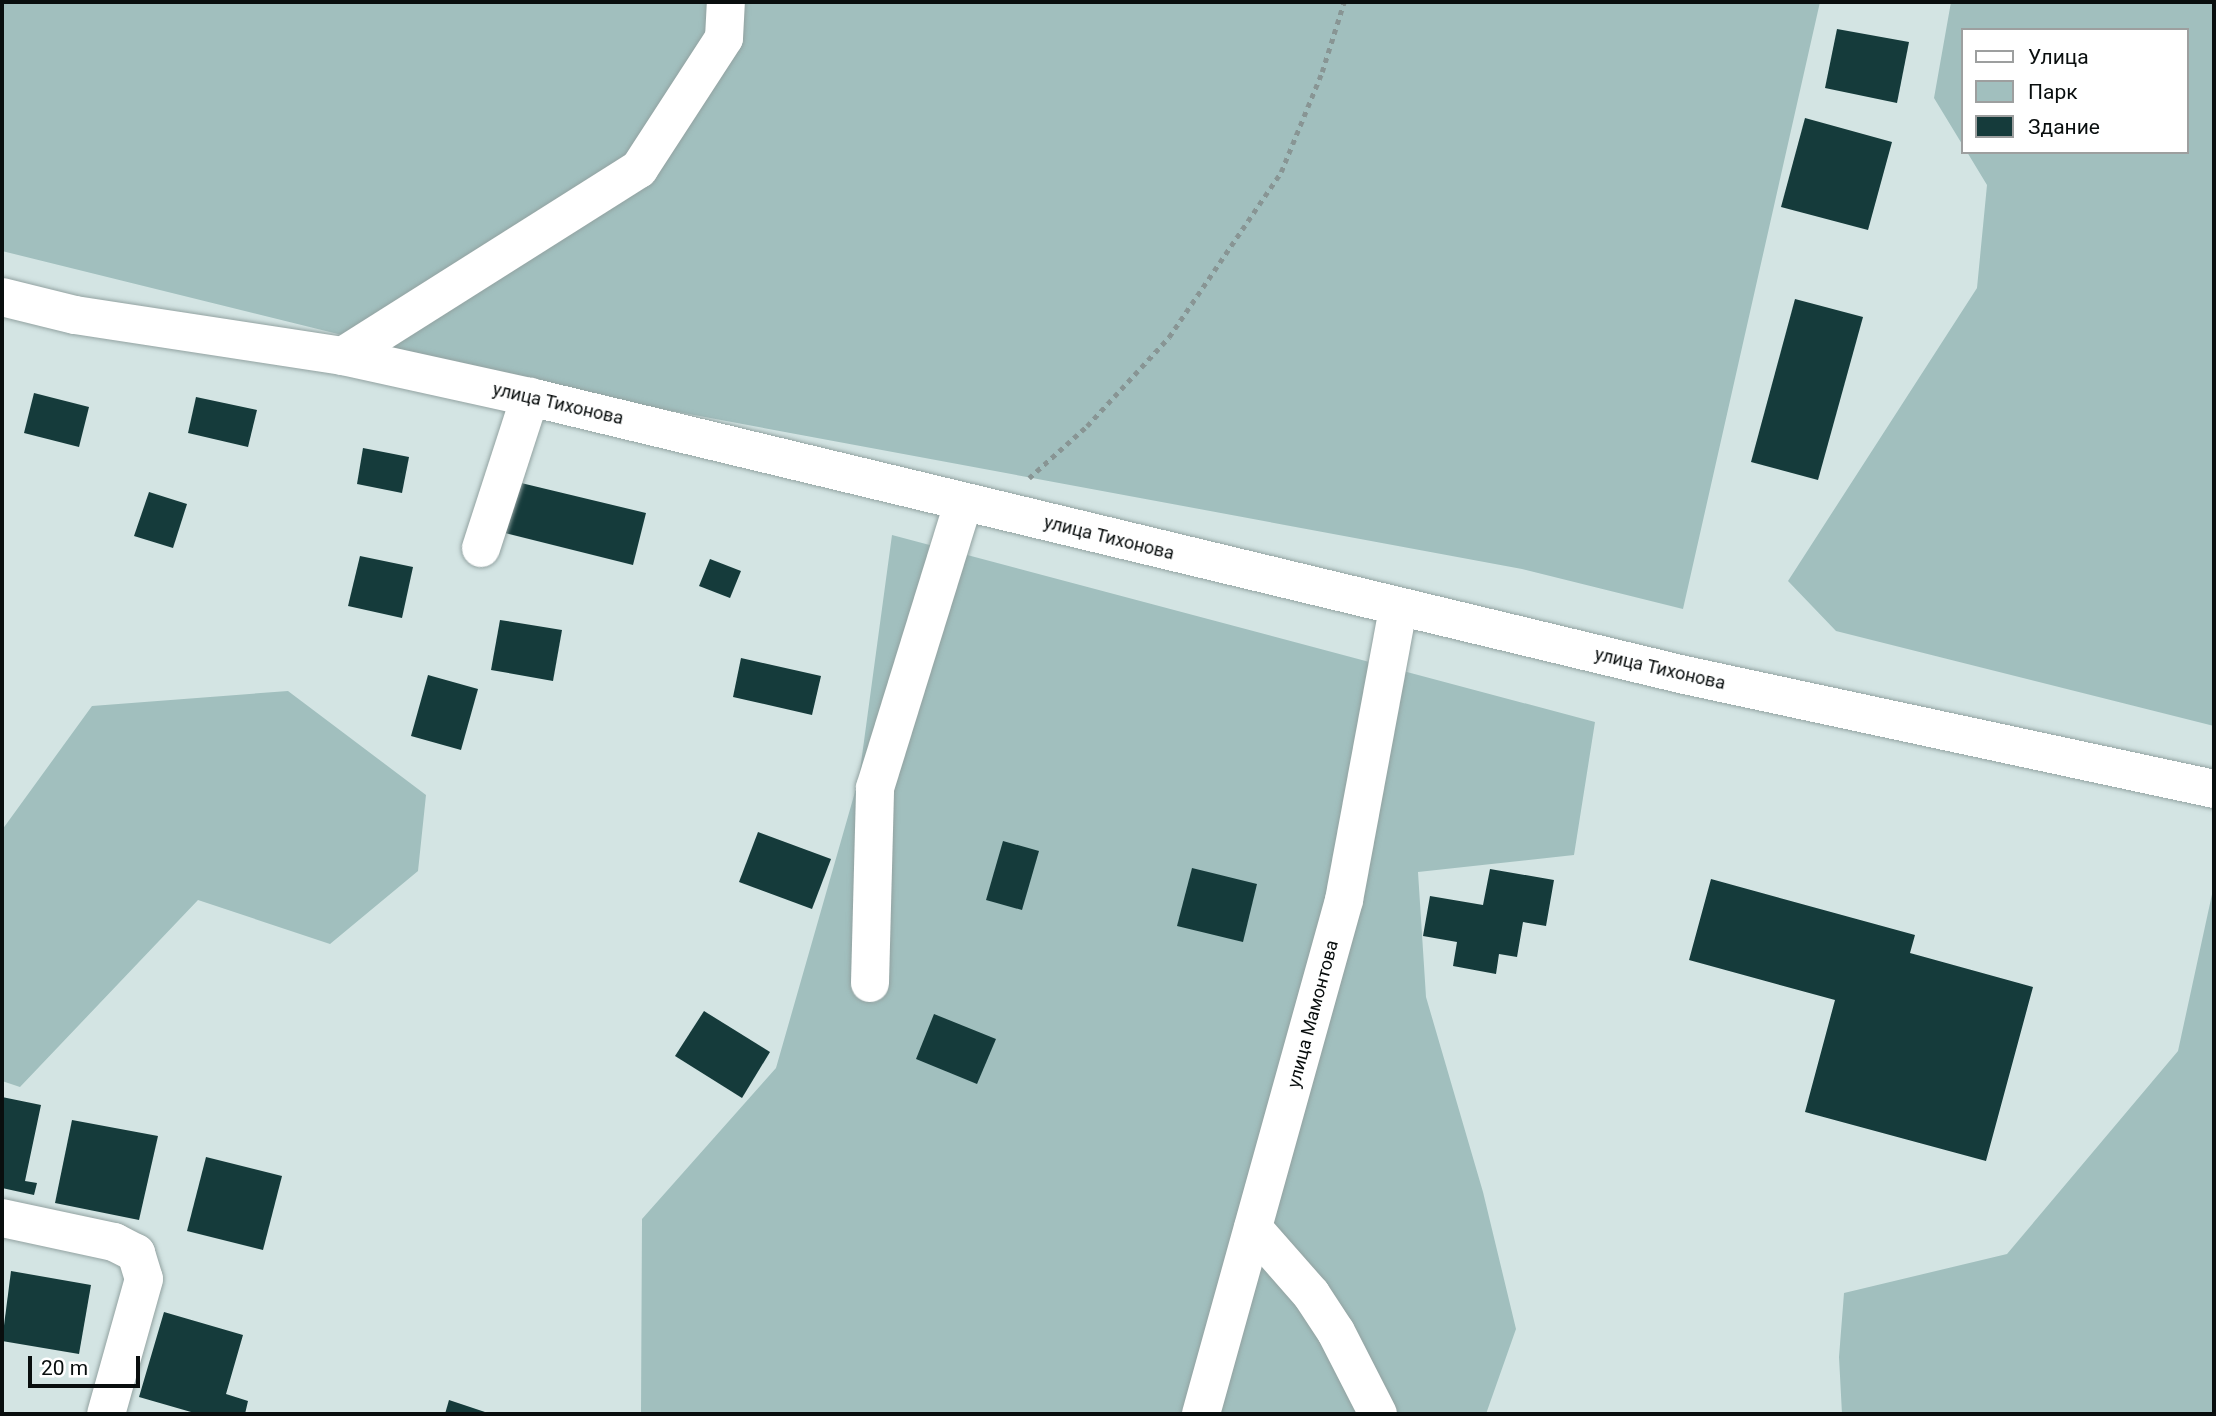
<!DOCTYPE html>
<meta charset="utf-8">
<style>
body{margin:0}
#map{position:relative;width:2216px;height:1416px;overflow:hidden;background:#d3e4e3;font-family:Roboto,sans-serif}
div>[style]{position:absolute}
.green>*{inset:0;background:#a1bfbe}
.building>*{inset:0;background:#153b3b}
.path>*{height:4.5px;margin-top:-2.25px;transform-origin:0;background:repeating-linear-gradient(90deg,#889594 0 5px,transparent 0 10px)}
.roads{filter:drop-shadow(0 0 2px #92a2a1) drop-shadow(0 0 2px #92a2a1)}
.minor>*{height:38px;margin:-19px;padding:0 19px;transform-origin:19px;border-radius:19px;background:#fff}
span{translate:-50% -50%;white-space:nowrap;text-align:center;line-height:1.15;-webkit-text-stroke:7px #fff;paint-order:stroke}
.street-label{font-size:18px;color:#090e0e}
.frame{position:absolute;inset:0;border:4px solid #090e0e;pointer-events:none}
.legend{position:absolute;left:1961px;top:28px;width:228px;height:126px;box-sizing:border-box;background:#fff;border:2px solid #9d9f9f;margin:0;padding:9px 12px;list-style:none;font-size:21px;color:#090e0e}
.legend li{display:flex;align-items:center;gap:14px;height:35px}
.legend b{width:35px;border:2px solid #9d9f9f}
.scale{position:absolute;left:28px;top:1356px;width:112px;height:32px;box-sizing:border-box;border:4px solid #090e0e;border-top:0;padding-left:9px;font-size:21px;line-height:24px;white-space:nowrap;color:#090e0e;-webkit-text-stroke:5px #fff;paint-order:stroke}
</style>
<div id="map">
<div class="green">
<div style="clip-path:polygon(2px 2px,1820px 2px,1683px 609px,1522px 569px,581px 394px,2px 251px)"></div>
<div style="clip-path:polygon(1951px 2px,2214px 2px,2214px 726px,1836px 631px,1788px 581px,1977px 288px,1987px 185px,1967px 152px,2186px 152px,2186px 30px,1962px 30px,1962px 144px,1934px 98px)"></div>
<div style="clip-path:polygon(892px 535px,1595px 722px,1574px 855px,1418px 872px,1426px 997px,1483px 1192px,1516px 1329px,1486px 1414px,641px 1414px,642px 1219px,776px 1068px,859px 778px)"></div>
<div style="clip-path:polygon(288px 691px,426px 795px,418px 871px,330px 944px,198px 900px,20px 1087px,2px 1081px,2px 830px,92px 706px)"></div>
<div style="clip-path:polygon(2214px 885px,2214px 1414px,1842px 1414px,1839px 1357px,1844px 1293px,2007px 1254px,2178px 1051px)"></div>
</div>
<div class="building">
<div style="clip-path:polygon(1837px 29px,1909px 42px,1897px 103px,1825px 88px)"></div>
<div style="clip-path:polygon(1805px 118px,1892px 142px,1868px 230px,1781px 207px)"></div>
<div style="clip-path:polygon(1795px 299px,1863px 317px,1818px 480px,1751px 462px)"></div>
<div style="clip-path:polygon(34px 393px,89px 407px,79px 447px,24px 433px)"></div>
<div style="clip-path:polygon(196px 397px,257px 410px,248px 447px,188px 433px)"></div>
<div style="clip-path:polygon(363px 448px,409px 457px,402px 493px,357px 484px)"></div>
<div style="clip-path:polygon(517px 482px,646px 513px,633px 565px,505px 533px)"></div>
<div style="clip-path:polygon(149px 492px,187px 504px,173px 548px,134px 536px)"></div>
<div style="clip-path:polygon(360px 556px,413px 567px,402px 618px,348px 606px)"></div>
<div style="clip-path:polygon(710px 559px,741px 571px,730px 598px,699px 586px)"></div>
<div style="clip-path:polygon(500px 620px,562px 630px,553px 681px,491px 670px)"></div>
<div style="clip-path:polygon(741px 658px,821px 676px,812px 715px,733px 697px)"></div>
<div style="clip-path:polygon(428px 675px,478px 689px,461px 750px,411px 736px)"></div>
<div style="clip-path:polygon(758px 832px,831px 859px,812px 909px,739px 882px)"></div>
<div style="clip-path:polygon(1003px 841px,1039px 851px,1022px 910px,986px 900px)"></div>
<div style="clip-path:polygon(1192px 868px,1257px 884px,1243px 942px,1177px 926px)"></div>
<div style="clip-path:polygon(1490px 869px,1554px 880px,1546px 926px,1523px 922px,1517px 957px,1499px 954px,1496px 974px,1453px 966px,1457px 942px,1423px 936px,1430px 896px,1483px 905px)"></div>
<div style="clip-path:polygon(1711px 879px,1915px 935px,1910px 953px,2033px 987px,1986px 1161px,1805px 1112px,1835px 1000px,1689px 960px)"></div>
<div style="clip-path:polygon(704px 1011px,770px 1052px,742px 1098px,675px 1056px)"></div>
<div style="clip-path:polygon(934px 1014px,996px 1039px,977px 1084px,916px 1059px)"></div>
<div style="clip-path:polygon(2px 1097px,41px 1105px,25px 1181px,37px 1183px,34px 1195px,2px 1188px)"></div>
<div style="clip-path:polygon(72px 1120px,158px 1136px,139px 1220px,55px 1203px)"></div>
<div style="clip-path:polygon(206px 1157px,282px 1176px,263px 1250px,187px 1231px)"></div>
<div style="clip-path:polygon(11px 1271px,91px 1285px,79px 1354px,2px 1341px)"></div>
<div style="clip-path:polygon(164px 1312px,243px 1335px,226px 1394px,248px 1401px,245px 1414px,198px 1414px,139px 1397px)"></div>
<div style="clip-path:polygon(449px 1400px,491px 1414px,445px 1414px)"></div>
</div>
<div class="path">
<div style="left:1029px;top:478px;width:78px;rotate:-41.9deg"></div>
<div style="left:1087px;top:426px;width:121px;rotate:-47.3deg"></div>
<div style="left:1169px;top:337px;width:199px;rotate:-55.8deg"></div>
<div style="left:1281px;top:172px;width:108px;rotate:-67.7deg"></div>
<div style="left:1322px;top:72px;width:73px;rotate:-72.6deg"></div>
</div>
<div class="roads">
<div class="minor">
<div style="left:2px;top:297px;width:75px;rotate:13.9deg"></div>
<div style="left:75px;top:315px;width:271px;rotate:8.7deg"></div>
<div style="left:343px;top:356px;width:191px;rotate:12.4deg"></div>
<div style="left:530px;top:397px;width:1183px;rotate:13.54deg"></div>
<div style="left:1680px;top:674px;width:546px;rotate:12.15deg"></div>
<div style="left:343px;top:356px;width:350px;rotate:-32.3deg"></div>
<div style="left:639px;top:169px;width:156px;rotate:-57deg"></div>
<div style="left:724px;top:38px;width:36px;rotate:-87deg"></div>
<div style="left:481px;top:548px;width:159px;rotate:-72deg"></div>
<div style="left:870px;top:983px;width:195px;rotate:-88.5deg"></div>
<div style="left:875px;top:788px;width:298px;rotate:-72.8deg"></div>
<div style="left:2px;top:1218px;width:115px;rotate:12.1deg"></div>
<div style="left:114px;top:1242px;width:25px;rotate:27deg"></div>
<div style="left:136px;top:1253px;width:27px;rotate:73deg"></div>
<div style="left:144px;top:1279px;width:140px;rotate:105.7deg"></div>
<div style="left:1253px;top:1228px;width:88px;rotate:48.7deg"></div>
<div style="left:1311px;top:1294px;width:45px;rotate:56.7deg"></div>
<div style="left:1336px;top:1332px;width:92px;rotate:62.9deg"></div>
<div style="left:1201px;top:1414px;width:534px;rotate:-74.45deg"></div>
<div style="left:1344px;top:900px;width:297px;rotate:-79.5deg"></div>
</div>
</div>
<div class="street-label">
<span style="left:558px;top:404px;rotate:13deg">улица Тихонова</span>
<span style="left:1109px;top:538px;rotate:14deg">улица Тихонова</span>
<span style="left:1660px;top:669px;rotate:13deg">улица Тихонова</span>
<span style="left:1313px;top:1014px;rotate:-75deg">улица Мамонтова</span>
</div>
<div class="frame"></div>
<ul class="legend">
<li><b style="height:9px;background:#fff"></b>Улица</li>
<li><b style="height:19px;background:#a1bfbe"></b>Парк</li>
<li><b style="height:19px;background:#153b3b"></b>Здание</li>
</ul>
<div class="scale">20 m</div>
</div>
